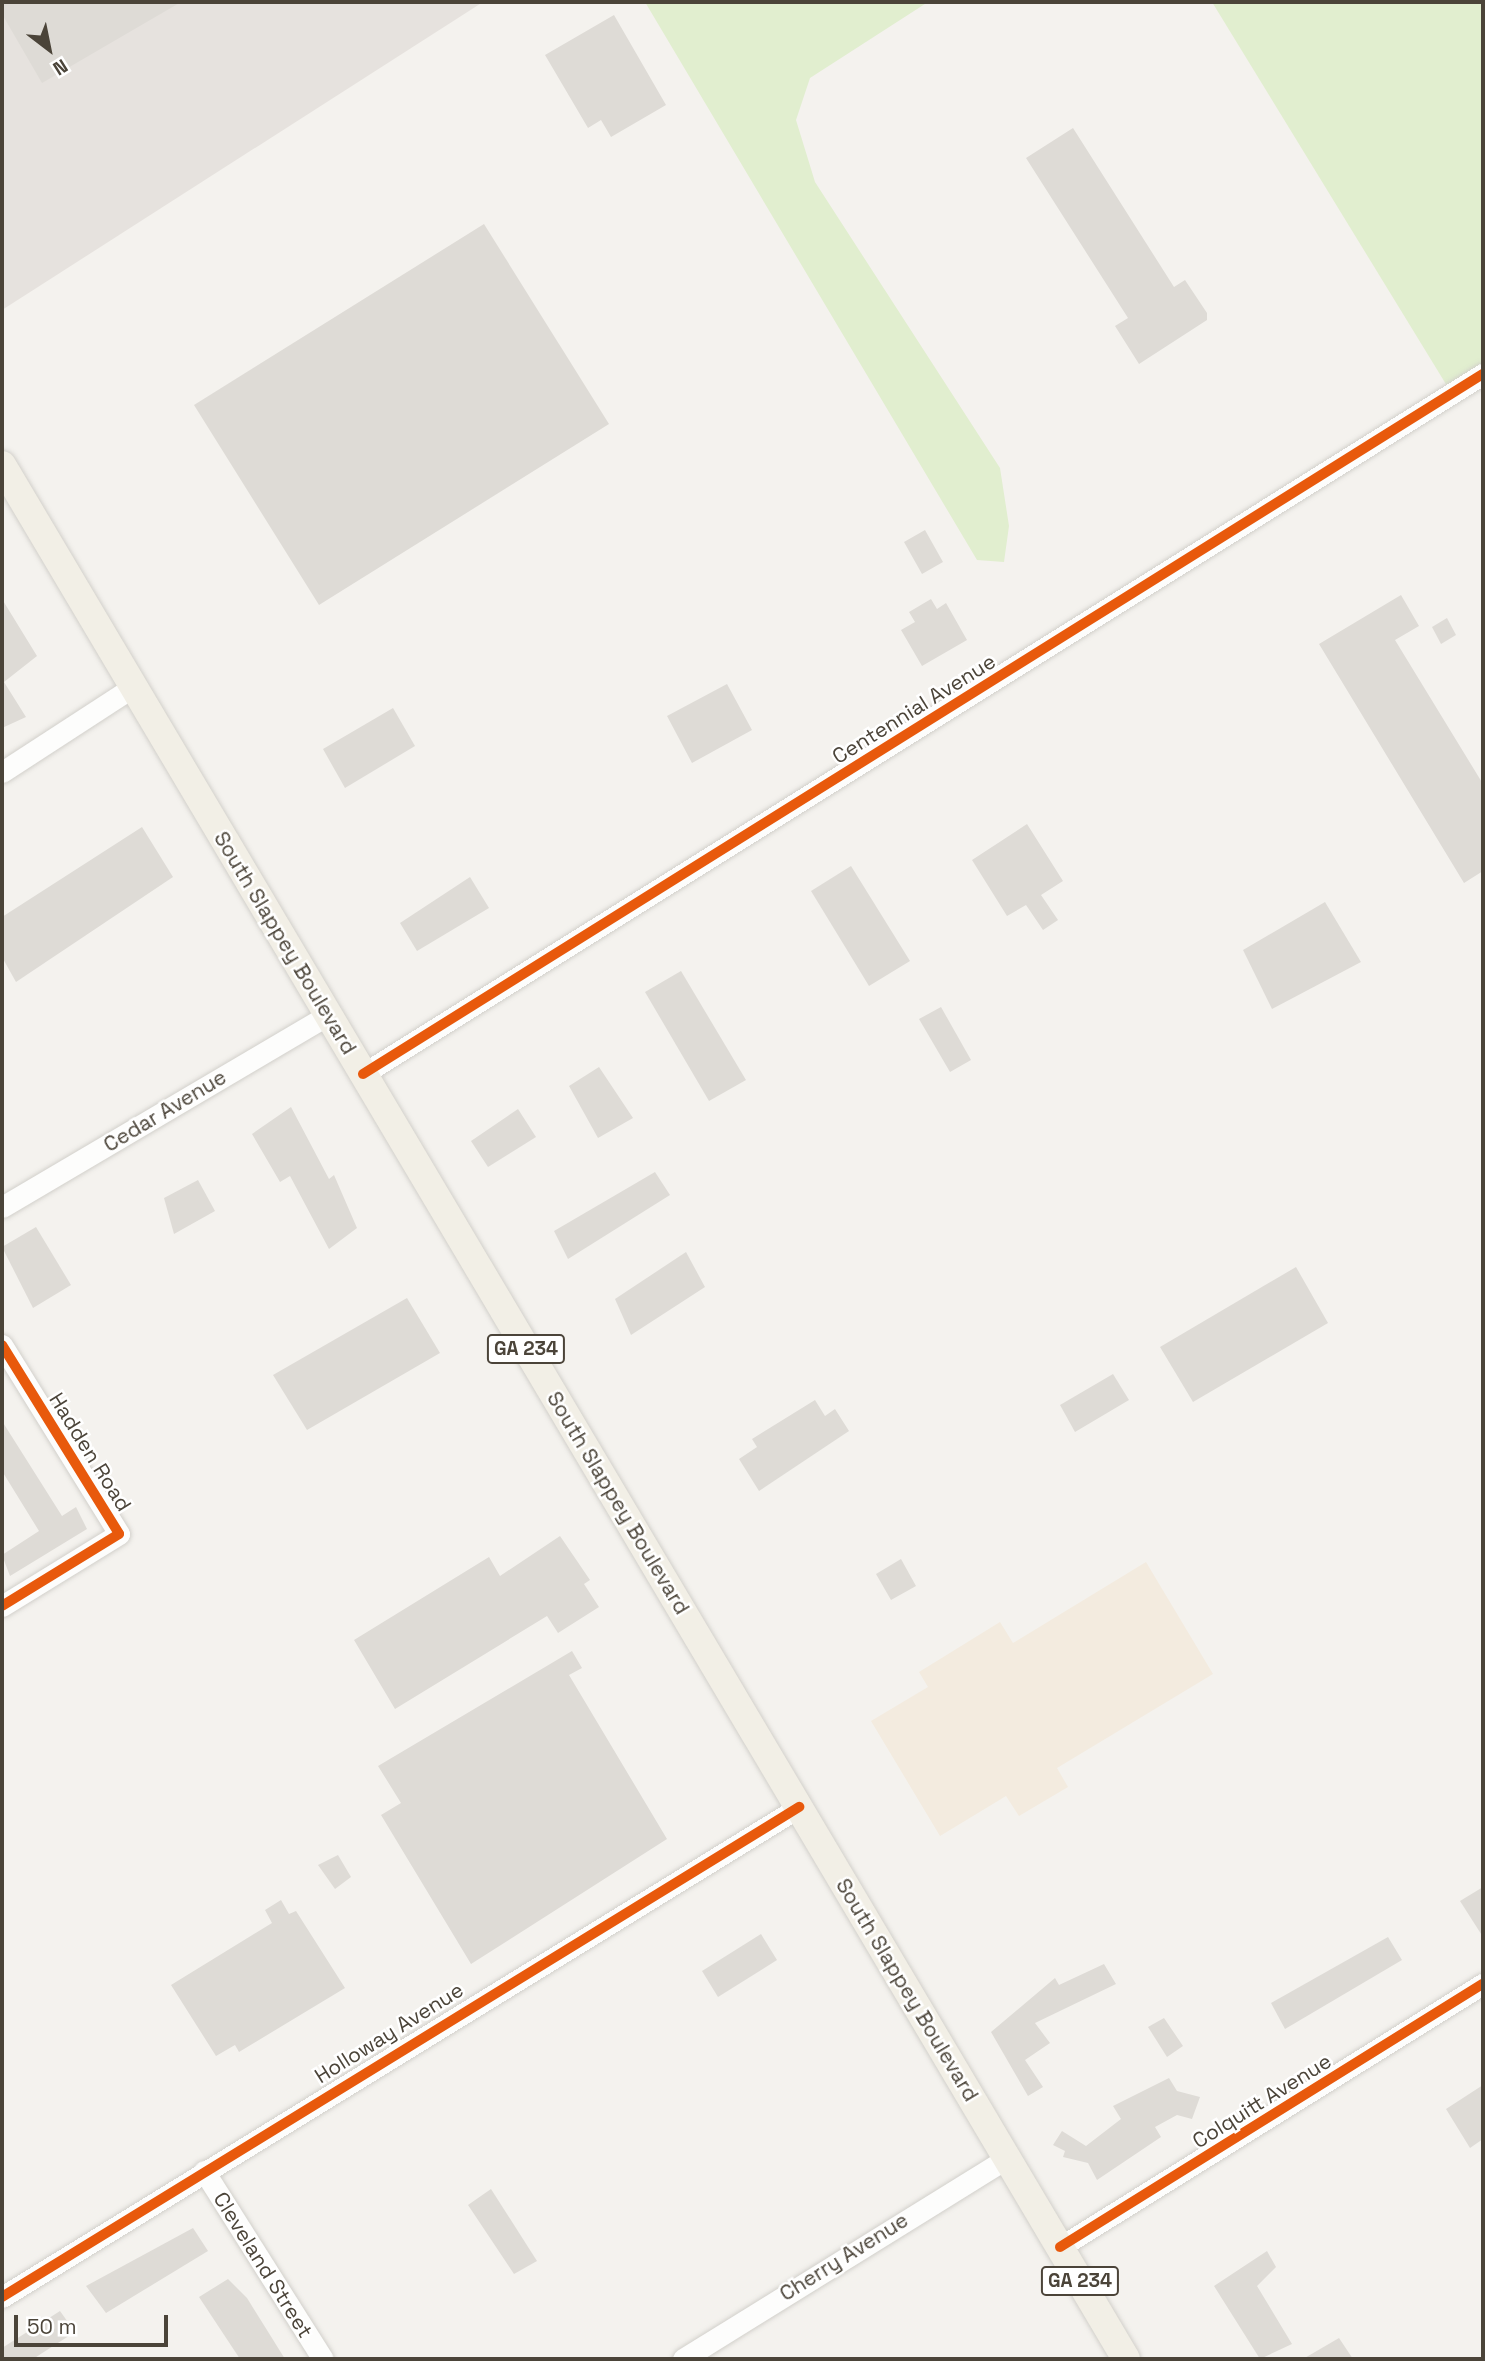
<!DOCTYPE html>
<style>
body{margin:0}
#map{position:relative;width:1485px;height:2361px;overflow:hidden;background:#f4f2ee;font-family:"Space Grotesk",sans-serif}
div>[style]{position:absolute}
.commercial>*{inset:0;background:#f3ebdf}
.industrial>*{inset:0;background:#e6e2de}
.green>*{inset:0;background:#e1eecf}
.building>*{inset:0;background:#dedbd6}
.roads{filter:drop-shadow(0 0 2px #d2d0cb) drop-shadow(0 0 2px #d2d0cb)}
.minor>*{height:21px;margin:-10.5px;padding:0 10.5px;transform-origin:10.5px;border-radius:10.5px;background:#fdfdfc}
.major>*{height:28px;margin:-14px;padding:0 14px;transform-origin:14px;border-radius:14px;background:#f2efe6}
.cycleway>*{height:10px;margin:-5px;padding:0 5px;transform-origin:5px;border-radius:5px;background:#e8590c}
span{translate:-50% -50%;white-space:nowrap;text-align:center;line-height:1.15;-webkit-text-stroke:5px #fff;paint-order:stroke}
.shield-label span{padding:2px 5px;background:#fff;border:2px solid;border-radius:5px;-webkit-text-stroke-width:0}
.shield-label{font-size:19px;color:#4b4439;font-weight:700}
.street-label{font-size:21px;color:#4b4439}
.frame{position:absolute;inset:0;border:4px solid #4b4439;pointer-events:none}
.north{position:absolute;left:14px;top:14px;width:70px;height:70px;-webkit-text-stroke:5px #fff;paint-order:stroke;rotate:148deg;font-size:19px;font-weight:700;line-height:28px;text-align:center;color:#4b4439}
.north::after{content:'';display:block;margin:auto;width:24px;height:32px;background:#4b4439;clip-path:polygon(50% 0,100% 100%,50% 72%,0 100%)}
.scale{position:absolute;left:14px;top:2315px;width:154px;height:32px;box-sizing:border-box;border:4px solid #4b4439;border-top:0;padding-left:9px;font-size:21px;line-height:24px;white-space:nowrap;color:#4b4439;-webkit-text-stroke:5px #fff;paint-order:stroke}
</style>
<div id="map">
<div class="commercial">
<div style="clip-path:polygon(1146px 1562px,1213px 1674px,1057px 1768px,1068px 1787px,1019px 1816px,1006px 1796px,940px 1836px,871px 1721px,928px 1687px,919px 1672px,1000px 1622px,1013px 1643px)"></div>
</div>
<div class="industrial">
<div style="clip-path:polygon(2px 2px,483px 2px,2px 310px)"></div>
</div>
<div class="green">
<div style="clip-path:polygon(645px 2px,928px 2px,810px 78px,796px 120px,815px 182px,1000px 468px,1009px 526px,1004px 562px,977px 560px)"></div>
<div style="clip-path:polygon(1212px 2px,1483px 2px,1483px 374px,1452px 394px)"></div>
</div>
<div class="building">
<div style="clip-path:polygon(2px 2px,181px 2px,42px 83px,2px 14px)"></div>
<div style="clip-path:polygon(614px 15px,666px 105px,611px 137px,601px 120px,588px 128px,545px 55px)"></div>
<div style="clip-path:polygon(1073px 128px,1174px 287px,1185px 280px,1207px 313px,1207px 320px,1139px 364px,1115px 326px,1128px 318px,1026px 158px)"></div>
<div style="clip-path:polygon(484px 224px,609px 424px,319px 605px,194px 405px)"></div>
<div style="clip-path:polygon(925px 530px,943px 562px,922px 574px,904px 542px)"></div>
<div style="clip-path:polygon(1401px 595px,1419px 626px,1395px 640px,1483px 784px,1483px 871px,1464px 883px,1319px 644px)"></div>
<div style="clip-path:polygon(2px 599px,37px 656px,4px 682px,26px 717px,2px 728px)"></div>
<div style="clip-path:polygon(931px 599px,937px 609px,946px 603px,967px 640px,922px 666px,901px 630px,915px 622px,909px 612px)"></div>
<div style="clip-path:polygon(1447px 618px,1456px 635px,1441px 644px,1432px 627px)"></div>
<div style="clip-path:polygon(727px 684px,752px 730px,692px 763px,667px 716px)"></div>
<div style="clip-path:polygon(393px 708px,415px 746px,345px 788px,323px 749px)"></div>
<div style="clip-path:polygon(1027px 824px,1063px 881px,1041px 895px,1058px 920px,1043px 930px,1026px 905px,1007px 916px,972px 860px)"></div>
<div style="clip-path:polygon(142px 827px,173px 877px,16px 982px,2px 957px,2px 917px)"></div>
<div style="clip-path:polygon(851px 866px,910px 961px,869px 986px,811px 891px)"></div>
<div style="clip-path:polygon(470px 877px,489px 908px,417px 951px,400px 923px)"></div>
<div style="clip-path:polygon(1325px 902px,1361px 962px,1272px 1009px,1243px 950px)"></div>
<div style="clip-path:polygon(681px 971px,746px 1080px,709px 1101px,645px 992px)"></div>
<div style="clip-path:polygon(941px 1007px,971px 1060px,950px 1072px,919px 1019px)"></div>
<div style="clip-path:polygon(599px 1067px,633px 1118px,598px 1138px,569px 1086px)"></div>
<div style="clip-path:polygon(291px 1107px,329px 1179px,334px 1175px,357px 1228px,329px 1249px,290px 1176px,280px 1182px,252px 1134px)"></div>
<div style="clip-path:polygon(518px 1109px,536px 1137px,488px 1167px,471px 1141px)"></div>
<div style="clip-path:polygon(655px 1172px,670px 1195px,568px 1259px,554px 1231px)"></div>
<div style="clip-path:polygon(198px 1180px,215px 1211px,174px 1234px,164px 1198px)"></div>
<div style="clip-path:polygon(36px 1227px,71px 1285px,33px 1308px,2px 1247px)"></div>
<div style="clip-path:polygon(686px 1252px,705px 1287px,631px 1335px,615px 1299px)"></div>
<div style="clip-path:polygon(1296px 1267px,1328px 1323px,1193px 1402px,1160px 1347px)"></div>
<div style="clip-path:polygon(407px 1298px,440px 1353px,307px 1430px,273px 1375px)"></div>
<div style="clip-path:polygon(1113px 1374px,1129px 1400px,1075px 1432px,1060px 1405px)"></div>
<div style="clip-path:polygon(815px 1400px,825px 1416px,835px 1409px,849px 1431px,759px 1491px,739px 1459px,757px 1447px,752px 1439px)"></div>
<div style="clip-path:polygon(2px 1421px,62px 1516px,76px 1507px,87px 1529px,10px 1576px,2px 1555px,39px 1531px,2px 1471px)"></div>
<div style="clip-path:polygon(560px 1536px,590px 1580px,584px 1584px,599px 1607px,558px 1633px,547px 1616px,395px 1709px,354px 1640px,489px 1557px,500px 1576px)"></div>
<div style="clip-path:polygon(901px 1559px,916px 1586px,891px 1600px,876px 1574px)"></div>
<div style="clip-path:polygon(572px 1651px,582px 1668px,569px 1675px,667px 1839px,471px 1964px,381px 1815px,401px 1803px,378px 1766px)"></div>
<div style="clip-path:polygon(338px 1855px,351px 1877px,335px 1889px,318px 1865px)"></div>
<div style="clip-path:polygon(1483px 1887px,1483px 1937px,1460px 1901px)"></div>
<div style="clip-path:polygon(281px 1900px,289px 1914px,296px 1911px,345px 1988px,239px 2052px,235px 2045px,216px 2056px,171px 1985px,272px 1923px,265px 1910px)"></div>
<div style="clip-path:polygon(761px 1934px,777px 1960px,718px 1997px,702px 1971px)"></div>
<div style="clip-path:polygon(1388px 1937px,1402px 1960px,1285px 2029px,1271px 2003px)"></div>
<div style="clip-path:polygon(1104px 1964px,1116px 1984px,1035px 2023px,1050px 2043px,1025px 2060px,1043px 2087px,1028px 2096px,991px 2032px,1055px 1978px,1059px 1985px)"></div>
<div style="clip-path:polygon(1164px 2018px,1183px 2046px,1167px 2057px,1148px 2027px)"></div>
<div style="clip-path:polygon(1169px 2078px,1177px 2091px,1200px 2097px,1192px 2119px,1177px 2115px,1155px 2127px,1161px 2137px,1097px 2180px,1088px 2163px,1063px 2157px,1065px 2151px,1053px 2145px,1062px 2131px,1086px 2146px,1121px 2119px,1113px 2106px)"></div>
<div style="clip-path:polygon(1483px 2085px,1483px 2139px,1470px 2148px,1446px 2109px)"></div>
<div style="clip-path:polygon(491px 2189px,537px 2261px,514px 2274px,468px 2205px)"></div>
<div style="clip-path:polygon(193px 2228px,208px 2251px,106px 2313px,86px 2286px)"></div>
<div style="clip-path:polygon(1267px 2251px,1276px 2267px,1257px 2286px,1292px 2344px,1260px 2359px,1214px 2286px)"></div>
<div style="clip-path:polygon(228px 2279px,247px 2298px,285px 2359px,240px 2359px,199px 2297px)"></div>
<div style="clip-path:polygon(60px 2311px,75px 2332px,33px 2359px,2px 2359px,2px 2348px)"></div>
<div style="clip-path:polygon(1339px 2338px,1353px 2359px,1303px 2359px)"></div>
</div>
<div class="roads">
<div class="minor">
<div style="left:2px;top:772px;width:156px;rotate:-33deg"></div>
<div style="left:363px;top:1074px;width:1321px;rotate:-32.01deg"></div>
<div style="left:2px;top:1207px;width:378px;rotate:-30.5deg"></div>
<div style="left:2px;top:1345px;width:222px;rotate:58.2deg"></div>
<div style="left:119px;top:1534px;width:137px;rotate:148.4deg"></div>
<div style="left:204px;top:2171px;width:222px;rotate:57.7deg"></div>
<div style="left:1060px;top:2247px;width:498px;rotate:-31.9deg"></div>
<div style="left:2px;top:2297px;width:936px;rotate:-31.58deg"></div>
<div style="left:683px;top:2359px;width:381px;rotate:-31.8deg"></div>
</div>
<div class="major">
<div style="left:2px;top:465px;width:2202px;rotate:59.31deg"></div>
</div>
</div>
<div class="cycleway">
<div style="left:363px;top:1074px;width:1321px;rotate:-32.01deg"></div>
<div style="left:2px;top:1345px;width:222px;rotate:58.2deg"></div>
<div style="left:119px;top:1534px;width:137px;rotate:148.4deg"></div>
<div style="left:1060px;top:2247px;width:498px;rotate:-31.9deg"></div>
<div style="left:2px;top:2297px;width:936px;rotate:-31.58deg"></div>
</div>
<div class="shield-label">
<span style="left:526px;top:1349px">GA 234</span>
<span style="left:1080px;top:2281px">GA 234</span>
</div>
<div class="street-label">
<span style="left:914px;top:709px;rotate:-32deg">Centennial Avenue</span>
<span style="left:285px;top:943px;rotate:59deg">South Slappey Boulevard</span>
<span style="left:165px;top:1111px;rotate:-31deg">Cedar Avenue</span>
<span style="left:90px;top:1452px;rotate:58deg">Hadden Road</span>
<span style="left:618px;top:1503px;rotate:59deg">South Slappey Boulevard</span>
<span style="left:907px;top:1990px;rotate:59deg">South Slappey Boulevard</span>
<span style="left:389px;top:2033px;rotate:-32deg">Holloway Avenue</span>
<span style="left:1262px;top:2101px;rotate:-32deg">Colquitt Avenue</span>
<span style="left:844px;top:2257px;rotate:-32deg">Cherry Avenue</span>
<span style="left:263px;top:2265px;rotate:58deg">Cleveland Street</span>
</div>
<div class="frame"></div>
<div class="north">N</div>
<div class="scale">50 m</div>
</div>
